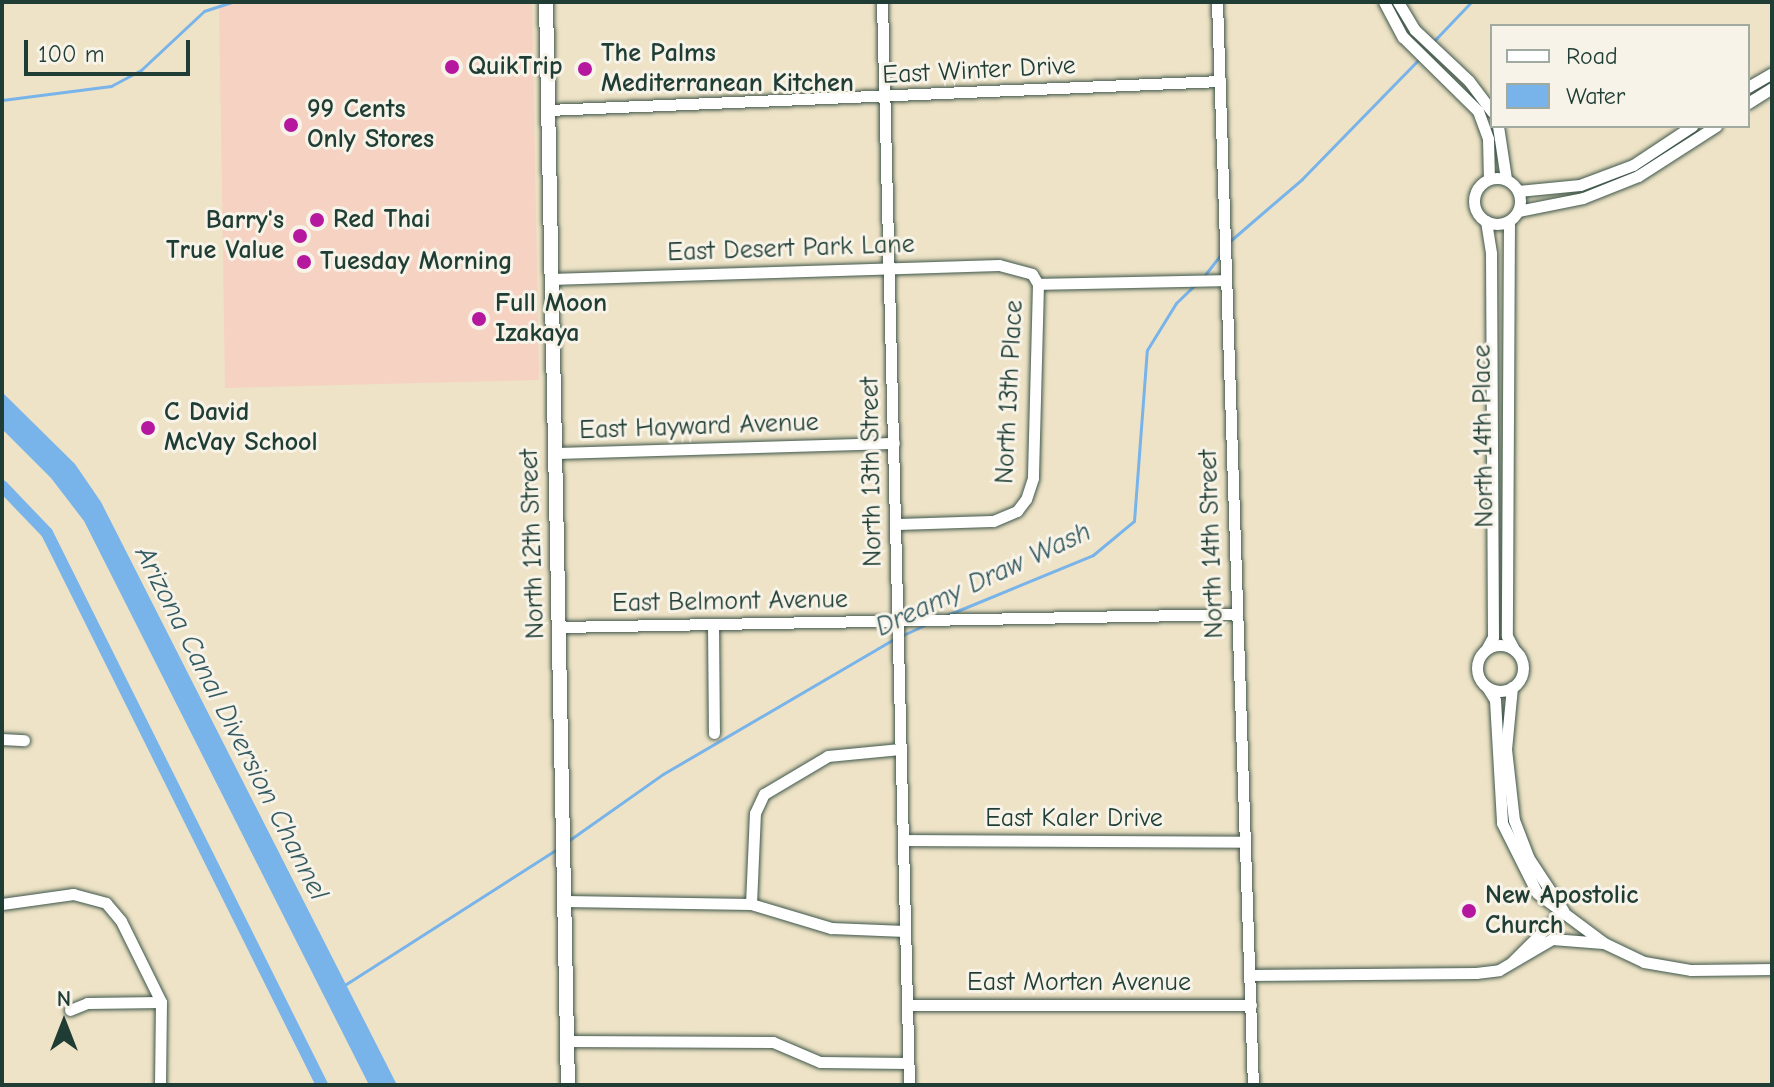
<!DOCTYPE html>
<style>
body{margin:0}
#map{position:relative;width:1774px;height:1087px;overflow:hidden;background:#eee3c6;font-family:"Comic Neue",sans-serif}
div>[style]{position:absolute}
.built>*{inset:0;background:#f6d2c3}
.water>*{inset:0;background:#78b4ea}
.stream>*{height:3px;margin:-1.5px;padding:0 1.5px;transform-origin:1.5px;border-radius:1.5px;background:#78b4ea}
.canal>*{height:12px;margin:-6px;padding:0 6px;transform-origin:6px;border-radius:6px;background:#78b4ea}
.roads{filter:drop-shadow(0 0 2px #3e564a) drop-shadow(0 0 2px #3e564a)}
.minor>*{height:11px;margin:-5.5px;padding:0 5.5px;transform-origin:5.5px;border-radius:5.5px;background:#fff}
.minor>.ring{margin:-5.5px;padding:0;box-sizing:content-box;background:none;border:11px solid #fff;border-radius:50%}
.tertiary>*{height:14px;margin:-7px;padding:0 7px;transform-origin:7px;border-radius:7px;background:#fff}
.dots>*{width:22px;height:22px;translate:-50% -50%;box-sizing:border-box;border:4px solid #f7f3e8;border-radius:50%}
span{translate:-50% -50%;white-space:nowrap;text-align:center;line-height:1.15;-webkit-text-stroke:6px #f7f3e8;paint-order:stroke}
.poi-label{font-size:26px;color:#1f3d34;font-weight:700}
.left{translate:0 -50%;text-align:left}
.right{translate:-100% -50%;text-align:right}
.street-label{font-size:26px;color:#1f3d34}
.water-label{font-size:28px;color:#355b62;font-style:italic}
.frame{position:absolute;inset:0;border:4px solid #1f3d34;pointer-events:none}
.legend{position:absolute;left:1490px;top:24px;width:260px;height:104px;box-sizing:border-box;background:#f7f3e8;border:2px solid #a1aaa0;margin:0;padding:10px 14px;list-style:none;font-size:24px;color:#1f3d34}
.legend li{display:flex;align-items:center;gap:16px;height:40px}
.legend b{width:40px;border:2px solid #a1aaa0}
.north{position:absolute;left:24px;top:983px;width:80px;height:80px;-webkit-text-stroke:6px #f7f3e8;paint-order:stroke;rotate:0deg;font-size:22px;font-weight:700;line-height:32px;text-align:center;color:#1f3d34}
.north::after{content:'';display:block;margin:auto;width:28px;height:36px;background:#1f3d34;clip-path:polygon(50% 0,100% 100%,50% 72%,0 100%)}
.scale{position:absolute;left:24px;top:40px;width:166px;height:36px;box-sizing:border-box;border:4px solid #1f3d34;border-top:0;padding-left:10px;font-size:24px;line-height:28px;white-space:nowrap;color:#1f3d34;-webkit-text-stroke:6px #f7f3e8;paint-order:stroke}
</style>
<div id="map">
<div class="built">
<div style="clip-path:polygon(219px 2px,532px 2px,539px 380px,225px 388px)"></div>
</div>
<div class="water">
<div style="clip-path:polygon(2px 392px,75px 464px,101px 502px,397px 1085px,369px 1085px,84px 521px,51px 478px,2px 429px)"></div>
</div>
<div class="stream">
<div style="left:1432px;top:43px;width:57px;rotate:-46.4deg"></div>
<div style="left:2px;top:100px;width:110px;rotate:-7.3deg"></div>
<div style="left:111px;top:86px;width:34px;rotate:-28deg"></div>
<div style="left:141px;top:70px;width:86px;rotate:-43.1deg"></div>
<div style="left:204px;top:11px;width:29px;rotate:-18deg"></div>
<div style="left:1230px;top:241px;width:95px;rotate:-40.7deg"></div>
<div style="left:1302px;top:179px;width:169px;rotate:-45.7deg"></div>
<div style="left:1204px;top:276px;width:28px;rotate:-52deg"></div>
<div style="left:945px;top:616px;width:160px;rotate:-22.4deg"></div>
<div style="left:1093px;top:555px;width:53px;rotate:-39.7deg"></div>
<div style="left:1134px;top:521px;width:171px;rotate:-85.7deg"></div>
<div style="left:1147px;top:350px;width:55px;rotate:-58.3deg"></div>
<div style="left:1176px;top:303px;width:28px;rotate:-44deg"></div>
<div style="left:901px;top:636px;width:29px;rotate:-25deg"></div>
<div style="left:568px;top:841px;width:116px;rotate:-35.2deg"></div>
<div style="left:663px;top:774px;width:268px;rotate:-30.3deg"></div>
<div style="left:343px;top:986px;width:256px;rotate:-32.6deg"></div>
</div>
<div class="canal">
<div style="left:2px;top:486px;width:65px;rotate:46.2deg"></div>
<div style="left:47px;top:533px;width:617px;rotate:63.52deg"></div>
</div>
<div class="roads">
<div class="minor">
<div style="left:882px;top:2px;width:1083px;rotate:88.57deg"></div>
<div style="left:1217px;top:2px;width:1084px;rotate:88.1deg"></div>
<div style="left:1384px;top:2px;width:40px;rotate:62deg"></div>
<div style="left:1403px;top:37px;width:105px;rotate:44.6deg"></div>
<div style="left:1478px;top:111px;width:30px;rotate:70deg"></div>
<div style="left:1488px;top:139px;width:40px;rotate:88.6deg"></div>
<div style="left:1398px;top:2px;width:33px;rotate:59deg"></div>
<div style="left:1415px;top:30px;width:74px;rotate:43.4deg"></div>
<div style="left:1469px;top:81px;width:38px;rotate:53deg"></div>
<div style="left:1748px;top:87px;width:28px;rotate:-30deg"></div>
<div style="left:1748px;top:103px;width:28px;rotate:-32deg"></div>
<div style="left:548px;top:110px;width:673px;rotate:-2.47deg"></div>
<div style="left:1498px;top:126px;width:54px;rotate:81.4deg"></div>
<div class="ring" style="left:1474px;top:178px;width:35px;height:35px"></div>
<div style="left:1518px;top:191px;width:62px;rotate:-5.5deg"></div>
<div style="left:1580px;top:185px;width:57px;rotate:-20.7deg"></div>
<div style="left:1633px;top:165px;width:71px;rotate:-33.5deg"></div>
<div style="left:1518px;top:211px;width:66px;rotate:-11.3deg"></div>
<div style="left:1583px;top:198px;width:59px;rotate:-21.8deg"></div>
<div style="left:1638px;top:176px;width:93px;rotate:-32.7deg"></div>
<div style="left:1486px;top:221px;width:33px;rotate:81deg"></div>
<div style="left:1491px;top:254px;width:383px;rotate:89.7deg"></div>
<div style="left:1493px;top:637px;width:13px;rotate:119deg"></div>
<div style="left:1509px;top:221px;width:415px;rotate:90.3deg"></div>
<div style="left:1507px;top:636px;width:15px;rotate:62deg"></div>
<div style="left:550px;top:279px;width:449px;rotate:-1.8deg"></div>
<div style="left:999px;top:265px;width:34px;rotate:15deg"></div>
<div style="left:1032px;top:274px;width:12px;rotate:59deg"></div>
<div style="left:1038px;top:284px;width:194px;rotate:91.5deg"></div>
<div style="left:1033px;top:478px;width:22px;rotate:108deg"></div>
<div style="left:1026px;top:499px;width:15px;rotate:127deg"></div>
<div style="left:1017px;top:511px;width:26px;rotate:157deg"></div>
<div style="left:993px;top:521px;width:97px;rotate:178.2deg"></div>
<div style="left:1038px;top:284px;width:188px;rotate:-1.2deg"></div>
<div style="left:554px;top:453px;width:340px;rotate:-1.7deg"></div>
<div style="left:713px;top:624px;width:109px;rotate:89.5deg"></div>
<div style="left:560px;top:627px;width:677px;rotate:-1.1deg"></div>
<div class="ring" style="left:1477px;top:645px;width:35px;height:35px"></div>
<div style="left:1487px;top:687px;width:15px;rotate:58deg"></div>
<div style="left:1495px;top:700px;width:123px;rotate:86.7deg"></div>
<div style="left:1502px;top:823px;width:78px;rotate:63.4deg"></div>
<div style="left:1537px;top:893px;width:84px;rotate:36.7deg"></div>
<div style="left:1604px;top:943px;width:44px;rotate:25.4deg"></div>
<div style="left:1644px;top:962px;width:48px;rotate:9.7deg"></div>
<div style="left:1691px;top:970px;width:81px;rotate:-0.7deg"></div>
<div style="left:1512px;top:687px;width:62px;rotate:95.5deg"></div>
<div style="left:1506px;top:749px;width:71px;rotate:83.6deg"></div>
<div style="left:1514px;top:820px;width:40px;rotate:69deg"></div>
<div style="left:1528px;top:857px;width:64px;rotate:56.6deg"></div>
<div style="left:2px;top:739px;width:22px;rotate:3deg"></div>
<div style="left:903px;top:840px;width:342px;rotate:0.3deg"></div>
<div style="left:565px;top:901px;width:186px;rotate:0.9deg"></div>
<div style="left:751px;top:904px;width:84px;rotate:16.7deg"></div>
<div style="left:831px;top:928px;width:74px;rotate:2.3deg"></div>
<div style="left:2px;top:904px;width:72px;rotate:-8deg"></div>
<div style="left:73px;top:894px;width:34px;rotate:15deg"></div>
<div style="left:106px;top:903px;width:23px;rotate:50deg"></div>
<div style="left:121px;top:921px;width:90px;rotate:63.7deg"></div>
<div style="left:161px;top:1002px;width:83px;rotate:90.7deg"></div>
<div style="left:751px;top:904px;width:91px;rotate:-87.5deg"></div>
<div style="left:755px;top:813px;width:21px;rotate:-65deg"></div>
<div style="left:764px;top:794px;width:74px;rotate:-30.7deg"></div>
<div style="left:828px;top:756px;width:72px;rotate:-5.6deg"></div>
<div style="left:1512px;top:962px;width:72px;rotate:-45deg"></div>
<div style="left:1250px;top:975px;width:226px;rotate:-0.5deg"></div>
<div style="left:1476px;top:973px;width:23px;rotate:-7deg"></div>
<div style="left:1499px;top:970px;width:61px;rotate:-30.3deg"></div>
<div style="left:1552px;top:939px;width:51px;rotate:4.5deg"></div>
<div style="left:907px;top:1005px;width:344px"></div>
<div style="left:70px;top:1010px;width:18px;rotate:-22deg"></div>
<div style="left:87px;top:1003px;width:74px;rotate:-0.8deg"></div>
<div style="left:567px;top:1041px;width:206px;rotate:0.3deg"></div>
<div style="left:773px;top:1042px;width:51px;rotate:23.1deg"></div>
<div style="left:820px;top:1062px;width:88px;rotate:0.7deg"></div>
</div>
<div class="tertiary">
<div style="left:546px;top:2px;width:1083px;rotate:88.84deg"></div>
</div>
</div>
<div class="dots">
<div style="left:452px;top:67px;background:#b5179e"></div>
<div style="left:585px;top:69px;background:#b5179e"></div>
<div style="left:291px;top:125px;background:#b5179e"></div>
<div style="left:317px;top:220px;background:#b5179e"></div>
<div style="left:300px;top:236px;background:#b5179e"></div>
<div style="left:304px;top:262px;background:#b5179e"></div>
<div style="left:479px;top:319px;background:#b5179e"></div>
<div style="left:148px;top:428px;background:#b5179e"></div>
<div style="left:1469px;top:911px;background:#b5179e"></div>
</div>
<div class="poi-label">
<span class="left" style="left:601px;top:69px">The Palms<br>Mediterranean Kitchen</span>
<span class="left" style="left:468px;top:67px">QuikTrip</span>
<span class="left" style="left:307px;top:125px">99 Cents<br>Only Stores</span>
<span class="left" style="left:333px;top:220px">Red Thai</span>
<span class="right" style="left:284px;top:236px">Barry's<br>True Value</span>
<span class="left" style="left:320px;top:262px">Tuesday Morning</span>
<span class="left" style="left:495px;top:319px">Full Moon<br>Izakaya</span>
<span class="left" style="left:164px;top:428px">C David<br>McVay School</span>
<span class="left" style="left:1485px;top:911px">New Apostolic<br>Church</span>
</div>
<div class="street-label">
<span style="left:979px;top:71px;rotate:-3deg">East Winter Drive</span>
<span style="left:791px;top:249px;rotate:-2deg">East Desert Park Lane</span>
<span style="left:1010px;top:392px;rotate:-87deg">North 13th Place</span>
<span style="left:699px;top:427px;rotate:-2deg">East Hayward Avenue</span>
<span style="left:1484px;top:436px;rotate:-91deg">North 14th Place</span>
<span style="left:872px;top:472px;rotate:-91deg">North 13th Street</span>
<span style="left:533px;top:544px;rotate:-92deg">North 12th Street</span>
<span style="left:1212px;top:544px;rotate:-92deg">North 14th Street</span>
<span style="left:730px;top:602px;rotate:-1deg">East Belmont Avenue</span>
<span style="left:1074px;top:819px">East Kaler Drive</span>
<span style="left:1079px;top:983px">East Morten Avenue</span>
</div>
<div class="water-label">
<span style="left:983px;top:579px;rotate:-25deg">Dreamy Draw Wash</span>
<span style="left:232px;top:723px;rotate:63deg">Arizona Canal Diversion Channel</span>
</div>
<div class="frame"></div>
<ul class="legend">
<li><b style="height:10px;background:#fff"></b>Road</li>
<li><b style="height:22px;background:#78b4ea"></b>Water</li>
</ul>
<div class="north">N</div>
<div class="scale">100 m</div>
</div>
